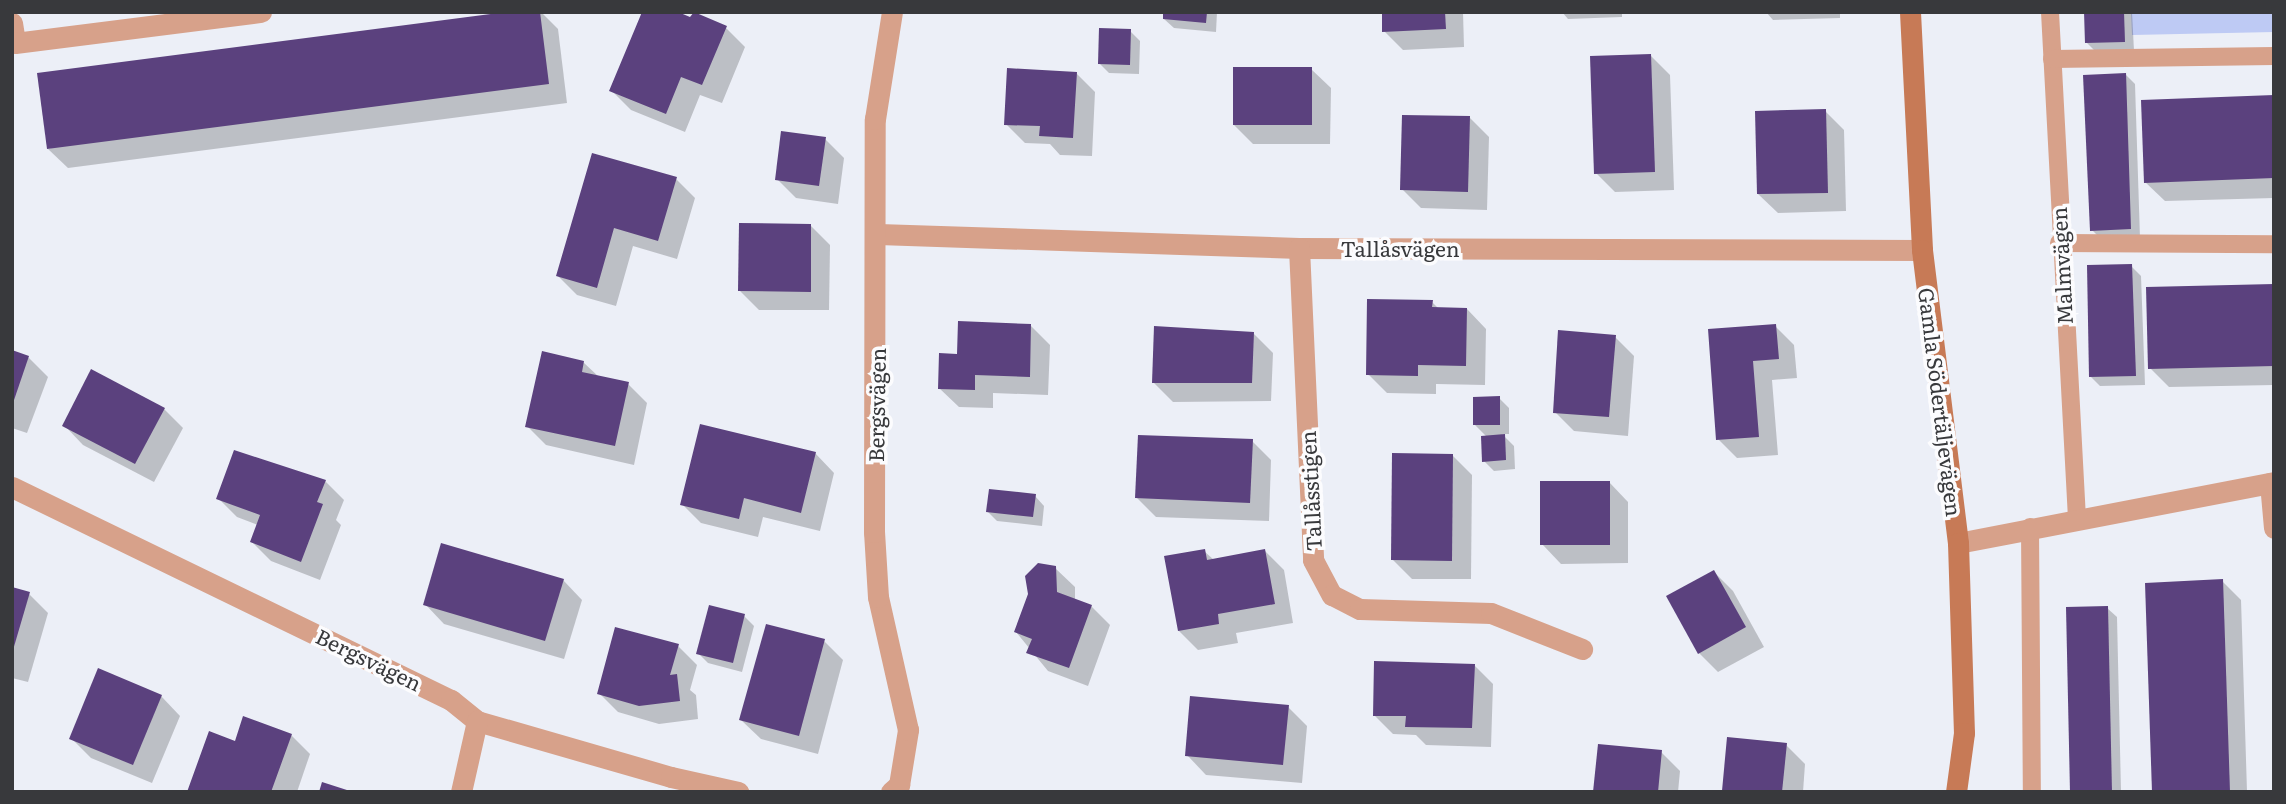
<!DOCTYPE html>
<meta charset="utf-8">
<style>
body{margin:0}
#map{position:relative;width:2286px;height:804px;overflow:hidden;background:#eceff7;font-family:Literata,serif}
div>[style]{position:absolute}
.green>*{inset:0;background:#becaf4}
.shadow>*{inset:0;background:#0003}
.building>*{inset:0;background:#5b417e}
.lane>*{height:18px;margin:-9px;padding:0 9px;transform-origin:9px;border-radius:9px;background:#d7a18a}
.street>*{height:21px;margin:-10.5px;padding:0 10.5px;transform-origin:10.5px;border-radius:10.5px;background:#d7a18a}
.secondary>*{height:21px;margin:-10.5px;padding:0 10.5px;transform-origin:10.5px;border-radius:10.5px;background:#c77a56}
span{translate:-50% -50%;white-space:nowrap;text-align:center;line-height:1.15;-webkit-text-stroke:7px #fcfcfe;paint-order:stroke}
.street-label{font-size:21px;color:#38393c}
.frame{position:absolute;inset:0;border:14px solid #38393c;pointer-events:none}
</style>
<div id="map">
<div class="green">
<div style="clip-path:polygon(2131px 12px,2274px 12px,2274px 32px,2132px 35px)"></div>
</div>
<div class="shadow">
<div style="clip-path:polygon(519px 12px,541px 12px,558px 29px,567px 103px,68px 168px,48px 149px)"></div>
<div style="clip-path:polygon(1165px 12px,1217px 12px,1216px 32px,1174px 28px,1164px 19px)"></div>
<div style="clip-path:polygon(1383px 12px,1463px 12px,1464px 47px,1403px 50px,1384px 31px)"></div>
<div style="clip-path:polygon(1562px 12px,1622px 12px,1622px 17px,1568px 19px)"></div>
<div style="clip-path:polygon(1766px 12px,1840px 12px,1840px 18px,1773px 20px)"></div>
<div style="clip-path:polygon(2086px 12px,2132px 12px,2134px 51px,2096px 52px,2087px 43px)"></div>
<div style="clip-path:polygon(726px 28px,745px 47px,722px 103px,700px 95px,685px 132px,631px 110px,611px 90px)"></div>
<div style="clip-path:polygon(1130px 31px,1140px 41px,1139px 74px,1109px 73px,1100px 64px)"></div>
<div style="clip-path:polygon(1651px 56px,1670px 75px,1674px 190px,1615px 192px,1596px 173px)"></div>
<div style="clip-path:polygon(1311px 69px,1331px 88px,1330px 144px,1253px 144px,1234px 125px)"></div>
<div style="clip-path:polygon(1076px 73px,1095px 92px,1092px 156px,1060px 155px,1050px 144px,1025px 143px,1006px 124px)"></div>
<div style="clip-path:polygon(2125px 74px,2135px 84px,2140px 238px,2102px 240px,2092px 230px)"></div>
<div style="clip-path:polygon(2274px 97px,2274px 198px,2165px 201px,2145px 182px)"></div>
<div style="clip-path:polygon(1825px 111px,1844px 130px,1846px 211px,1778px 213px,1758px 194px)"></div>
<div style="clip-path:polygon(1470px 118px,1489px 137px,1487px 210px,1421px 208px,1402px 189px)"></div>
<div style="clip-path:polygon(825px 139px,844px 158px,838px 204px,796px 198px,777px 179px)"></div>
<div style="clip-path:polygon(593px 155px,676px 179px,695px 198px,677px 259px,633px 246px,616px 306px,577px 295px,558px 276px)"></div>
<div style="clip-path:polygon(811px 226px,830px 245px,829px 310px,759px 310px,740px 291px)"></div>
<div style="clip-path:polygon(2131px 266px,2141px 276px,2145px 385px,2100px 386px,2091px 377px)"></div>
<div style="clip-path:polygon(2274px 286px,2274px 385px,2169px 387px,2150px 368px)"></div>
<div style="clip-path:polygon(1432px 302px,1439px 309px,1467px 309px,1486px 329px,1485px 385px,1436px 384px,1436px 394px,1387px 393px,1368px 374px)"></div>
<div style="clip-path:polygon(1031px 326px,1050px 345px,1048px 395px,993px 393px,993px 408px,959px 407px,939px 388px,959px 356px)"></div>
<div style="clip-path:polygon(1775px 326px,1794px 345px,1797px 378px,1772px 380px,1778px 455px,1737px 458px,1718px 439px,1710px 331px)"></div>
<div style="clip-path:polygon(1254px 334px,1273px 353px,1271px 401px,1173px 402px,1154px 383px)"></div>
<div style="clip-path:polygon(1615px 337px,1634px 356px,1628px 436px,1574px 431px,1555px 412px)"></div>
<div style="clip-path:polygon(12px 352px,29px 358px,48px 377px,27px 433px,12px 428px)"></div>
<div style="clip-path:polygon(583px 362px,599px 377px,628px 384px,647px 403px,634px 465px,546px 445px,527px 426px)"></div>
<div style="clip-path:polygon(1499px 398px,1509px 408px,1509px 434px,1502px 434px,1514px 446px,1515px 469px,1494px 471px,1484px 461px,1487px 437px,1475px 425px)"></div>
<div style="clip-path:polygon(164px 409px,183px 428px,154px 482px,83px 445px,64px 425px)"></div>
<div style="clip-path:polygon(1252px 441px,1271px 460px,1269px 521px,1156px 517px,1137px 498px)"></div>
<div style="clip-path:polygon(815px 453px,834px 473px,820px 531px,763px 517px,758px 537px,701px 523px,682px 504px)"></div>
<div style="clip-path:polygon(1453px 456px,1472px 475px,1471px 579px,1412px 579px,1392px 559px)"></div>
<div style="clip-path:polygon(325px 481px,344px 500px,336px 520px,341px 525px,320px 580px,271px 561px,252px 542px,258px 525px,237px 517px,218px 498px)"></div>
<div style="clip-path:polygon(1609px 482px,1628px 502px,1628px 563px,1561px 564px,1542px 544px)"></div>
<div style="clip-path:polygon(1035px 496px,1044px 506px,1042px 526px,997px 521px,988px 512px)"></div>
<div style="clip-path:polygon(1204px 551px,1214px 560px,1265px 551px,1284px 570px,1293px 623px,1236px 633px,1238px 643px,1198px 650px,1179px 631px)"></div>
<div style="clip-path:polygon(1055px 568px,1075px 587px,1075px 600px,1091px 606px,1110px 625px,1088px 686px,1048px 671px,1016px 632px)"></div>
<div style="clip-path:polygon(1714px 572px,1733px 591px,1764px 647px,1718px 672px,1699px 653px)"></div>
<div style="clip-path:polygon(563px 580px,582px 600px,564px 659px,444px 624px,425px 604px)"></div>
<div style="clip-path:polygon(2222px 581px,2241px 600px,2247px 792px,2153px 792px)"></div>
<div style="clip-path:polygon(12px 589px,29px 594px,48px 613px,28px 682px,12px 678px)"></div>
<div style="clip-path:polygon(2107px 608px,2117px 617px,2121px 792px,2072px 792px)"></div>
<div style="clip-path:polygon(744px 616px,754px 626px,742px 672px,708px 663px,698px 653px)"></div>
<div style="clip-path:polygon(824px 641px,843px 660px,818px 754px,761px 739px,741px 720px)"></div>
<div style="clip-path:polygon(678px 646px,697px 665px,690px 690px,696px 695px,698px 719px,659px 724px,618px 712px,599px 693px)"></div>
<div style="clip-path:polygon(1474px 665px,1493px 684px,1491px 747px,1426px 745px,1416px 735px,1393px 734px,1374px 715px)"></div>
<div style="clip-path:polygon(161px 696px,180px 716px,152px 783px,91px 758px,71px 738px)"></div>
<div style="clip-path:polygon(1288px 707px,1307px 726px,1302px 783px,1206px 775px,1187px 755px)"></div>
<div style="clip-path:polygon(291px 735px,310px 754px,297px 792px,189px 792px,236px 743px)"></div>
<div style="clip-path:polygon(1786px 745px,1805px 764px,1803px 792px,1724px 790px)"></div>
<div style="clip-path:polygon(1661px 752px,1680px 771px,1678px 792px,1595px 792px)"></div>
</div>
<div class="building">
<div style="clip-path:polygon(506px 12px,540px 12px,549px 84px,47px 149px,37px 73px)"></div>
<div style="clip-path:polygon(642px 12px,678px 12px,690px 17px,694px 12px,727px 26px,702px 85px,681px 77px,666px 114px,609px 91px)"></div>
<div style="clip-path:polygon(1163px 12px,1207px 12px,1206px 23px,1163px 19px)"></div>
<div style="clip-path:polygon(1382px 12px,1445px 12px,1446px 29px,1382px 32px)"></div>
<div style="clip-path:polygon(2084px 12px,2124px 12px,2125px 42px,2085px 43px)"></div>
<div style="clip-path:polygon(1099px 28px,1131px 29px,1130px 65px,1098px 64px)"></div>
<div style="clip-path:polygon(1651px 54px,1655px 172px,1594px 174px,1590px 56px)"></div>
<div style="clip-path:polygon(1233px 67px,1312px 67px,1312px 125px,1233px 125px)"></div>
<div style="clip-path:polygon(1007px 68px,1077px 72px,1073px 138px,1039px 136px,1040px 126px,1004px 125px)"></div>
<div style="clip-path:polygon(2126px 73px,2131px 229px,2090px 231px,2083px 75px)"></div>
<div style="clip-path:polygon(2274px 95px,2274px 178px,2144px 183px,2141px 100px)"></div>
<div style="clip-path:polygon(1826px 109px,1828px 193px,1757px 194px,1755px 111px)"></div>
<div style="clip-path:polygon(1402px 115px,1470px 116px,1468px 192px,1400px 190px)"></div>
<div style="clip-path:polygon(781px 131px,826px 137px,819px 186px,775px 180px)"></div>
<div style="clip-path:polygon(592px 153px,677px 177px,658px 241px,614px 228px,597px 288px,556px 276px)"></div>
<div style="clip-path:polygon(739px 223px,811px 224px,811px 292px,738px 291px)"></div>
<div style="clip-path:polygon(2132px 264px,2136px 376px,2089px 377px,2087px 265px)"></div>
<div style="clip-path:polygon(2274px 284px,2274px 366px,2148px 369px,2146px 287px)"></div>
<div style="clip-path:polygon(1367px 299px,1433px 300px,1432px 307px,1467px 308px,1466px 366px,1418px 365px,1418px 376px,1366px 375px)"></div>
<div style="clip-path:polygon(958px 321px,1031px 324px,1030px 377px,975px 375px,975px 390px,938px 389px,939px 353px,957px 354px)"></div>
<div style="clip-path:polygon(1776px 324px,1779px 359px,1753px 361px,1759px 437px,1716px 440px,1708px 329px)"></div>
<div style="clip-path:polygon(1154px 326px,1254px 332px,1252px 383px,1152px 383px)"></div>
<div style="clip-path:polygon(1558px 330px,1616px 335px,1609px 417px,1553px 413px)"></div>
<div style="clip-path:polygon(12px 350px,29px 356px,13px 403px,12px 403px)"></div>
<div style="clip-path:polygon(542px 351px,584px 361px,582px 372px,629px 382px,615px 446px,525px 427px)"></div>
<div style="clip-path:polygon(91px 369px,165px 408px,135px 464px,62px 426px)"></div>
<div style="clip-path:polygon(1500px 396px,1500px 425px,1473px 425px,1473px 397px)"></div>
<div style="clip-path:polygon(700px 424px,816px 452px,801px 513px,744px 498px,739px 519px,680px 505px)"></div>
<div style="clip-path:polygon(1505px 434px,1506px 460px,1482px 462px,1481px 436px)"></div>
<div style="clip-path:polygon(1138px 435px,1253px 439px,1250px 503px,1135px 498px)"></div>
<div style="clip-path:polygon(234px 450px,326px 480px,317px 502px,323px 504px,301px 562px,250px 542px,260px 515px,216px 499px)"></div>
<div style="clip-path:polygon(1392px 453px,1453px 454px,1452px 561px,1391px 560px)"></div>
<div style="clip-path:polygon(1540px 481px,1610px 481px,1610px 545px,1540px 545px)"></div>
<div style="clip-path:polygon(989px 489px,1036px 494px,1033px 517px,986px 512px)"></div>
<div style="clip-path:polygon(441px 543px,564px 579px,545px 641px,423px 605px)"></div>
<div style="clip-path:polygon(1205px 549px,1207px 560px,1265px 549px,1275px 604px,1218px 614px,1219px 624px,1178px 631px,1164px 556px)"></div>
<div style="clip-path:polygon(1038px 563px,1056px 566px,1057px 592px,1092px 605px,1069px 668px,1026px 653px,1032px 639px,1014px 632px,1028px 594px,1025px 576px)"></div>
<div style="clip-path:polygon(1714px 570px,1746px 627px,1698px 654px,1666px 596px)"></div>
<div style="clip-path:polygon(2223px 579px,2230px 792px,2152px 792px,2145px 583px)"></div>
<div style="clip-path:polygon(12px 587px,30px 592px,13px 650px,12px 649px)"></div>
<div style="clip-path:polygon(709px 605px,745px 614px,733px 663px,696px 654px)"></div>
<div style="clip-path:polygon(2108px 606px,2112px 792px,2070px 792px,2066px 607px)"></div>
<div style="clip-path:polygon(766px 624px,825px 639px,799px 736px,739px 720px)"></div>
<div style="clip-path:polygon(615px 627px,679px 644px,670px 675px,677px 674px,680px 701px,639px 706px,597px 694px)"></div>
<div style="clip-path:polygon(1374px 661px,1475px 664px,1472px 728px,1405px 727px,1406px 716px,1373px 716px)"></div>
<div style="clip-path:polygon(98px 668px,162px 695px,133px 765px,69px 739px)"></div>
<div style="clip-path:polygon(1190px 696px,1289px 705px,1283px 765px,1185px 756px)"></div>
<div style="clip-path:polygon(243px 716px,292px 734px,271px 792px,187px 792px,209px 731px,235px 741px)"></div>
<div style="clip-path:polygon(1727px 737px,1787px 743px,1782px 792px,1722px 791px)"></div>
<div style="clip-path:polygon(1598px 744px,1662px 750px,1658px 792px,1593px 792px)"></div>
<div style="clip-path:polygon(322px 782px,350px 791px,350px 792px,319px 792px)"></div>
</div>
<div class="lane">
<div style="left:2050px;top:12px;width:508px;rotate:86.95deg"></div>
<div style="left:2052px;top:59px;width:222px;rotate:-0.8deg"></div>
<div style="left:2059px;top:243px;width:215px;rotate:0.3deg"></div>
<div style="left:2030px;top:527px;width:265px;rotate:89.6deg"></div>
</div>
<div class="street">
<div style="left:12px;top:23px;width:20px;rotate:81deg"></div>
<div style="left:15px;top:43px;width:248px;rotate:-7.2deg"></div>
<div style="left:878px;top:234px;width:421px;rotate:1.9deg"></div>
<div style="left:1299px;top:248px;width:623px;rotate:0.18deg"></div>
<div style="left:1299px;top:248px;width:312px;rotate:87.4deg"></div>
<div style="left:1313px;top:560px;width:40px;rotate:62deg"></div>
<div style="left:1332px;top:595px;width:31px;rotate:27deg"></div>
<div style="left:1360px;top:609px;width:131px;rotate:1.7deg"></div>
<div style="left:1491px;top:613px;width:98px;rotate:21.6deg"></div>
<div style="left:2270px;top:483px;width:45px;rotate:84.9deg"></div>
<div style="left:12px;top:487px;width:488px;rotate:25.9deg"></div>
<div style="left:451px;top:700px;width:33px;rotate:39deg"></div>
<div style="left:477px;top:721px;width:202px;rotate:16.1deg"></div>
<div style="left:671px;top:777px;width:69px;rotate:12.6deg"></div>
<div style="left:1958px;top:543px;width:322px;rotate:-10.9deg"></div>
<div style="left:461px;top:792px;width:73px;rotate:-77.3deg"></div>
<div style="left:891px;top:792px;width:11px;rotate:-41deg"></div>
<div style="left:899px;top:785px;width:56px;rotate:-80.7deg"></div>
<div style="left:908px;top:730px;width:136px;rotate:-102.7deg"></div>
<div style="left:878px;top:597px;width:65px;rotate:-93.5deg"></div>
<div style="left:874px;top:532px;width:413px;rotate:-89.9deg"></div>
<div style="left:875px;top:119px;width:108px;rotate:-81deg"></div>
</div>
<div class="secondary">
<div style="left:1910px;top:12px;width:238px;rotate:87.1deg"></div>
<div style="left:1922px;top:250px;width:295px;rotate:83deg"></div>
<div style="left:1958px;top:543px;width:190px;rotate:88.2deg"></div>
<div style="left:1964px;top:733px;width:60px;rotate:97.7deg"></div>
</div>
<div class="street-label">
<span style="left:1400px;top:248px">Tallåsvägen</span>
<span style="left:2061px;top:266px;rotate:-93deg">Malmvägen</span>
<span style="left:1941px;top:402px;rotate:83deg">Gamla Södertäljevägen</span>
<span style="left:876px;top:405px;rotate:-89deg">Bergsvägen</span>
<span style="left:1310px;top:491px;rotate:-93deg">Tallåsstigen</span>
<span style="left:369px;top:659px;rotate:26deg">Bergsvägen</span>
</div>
<div class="frame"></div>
</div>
